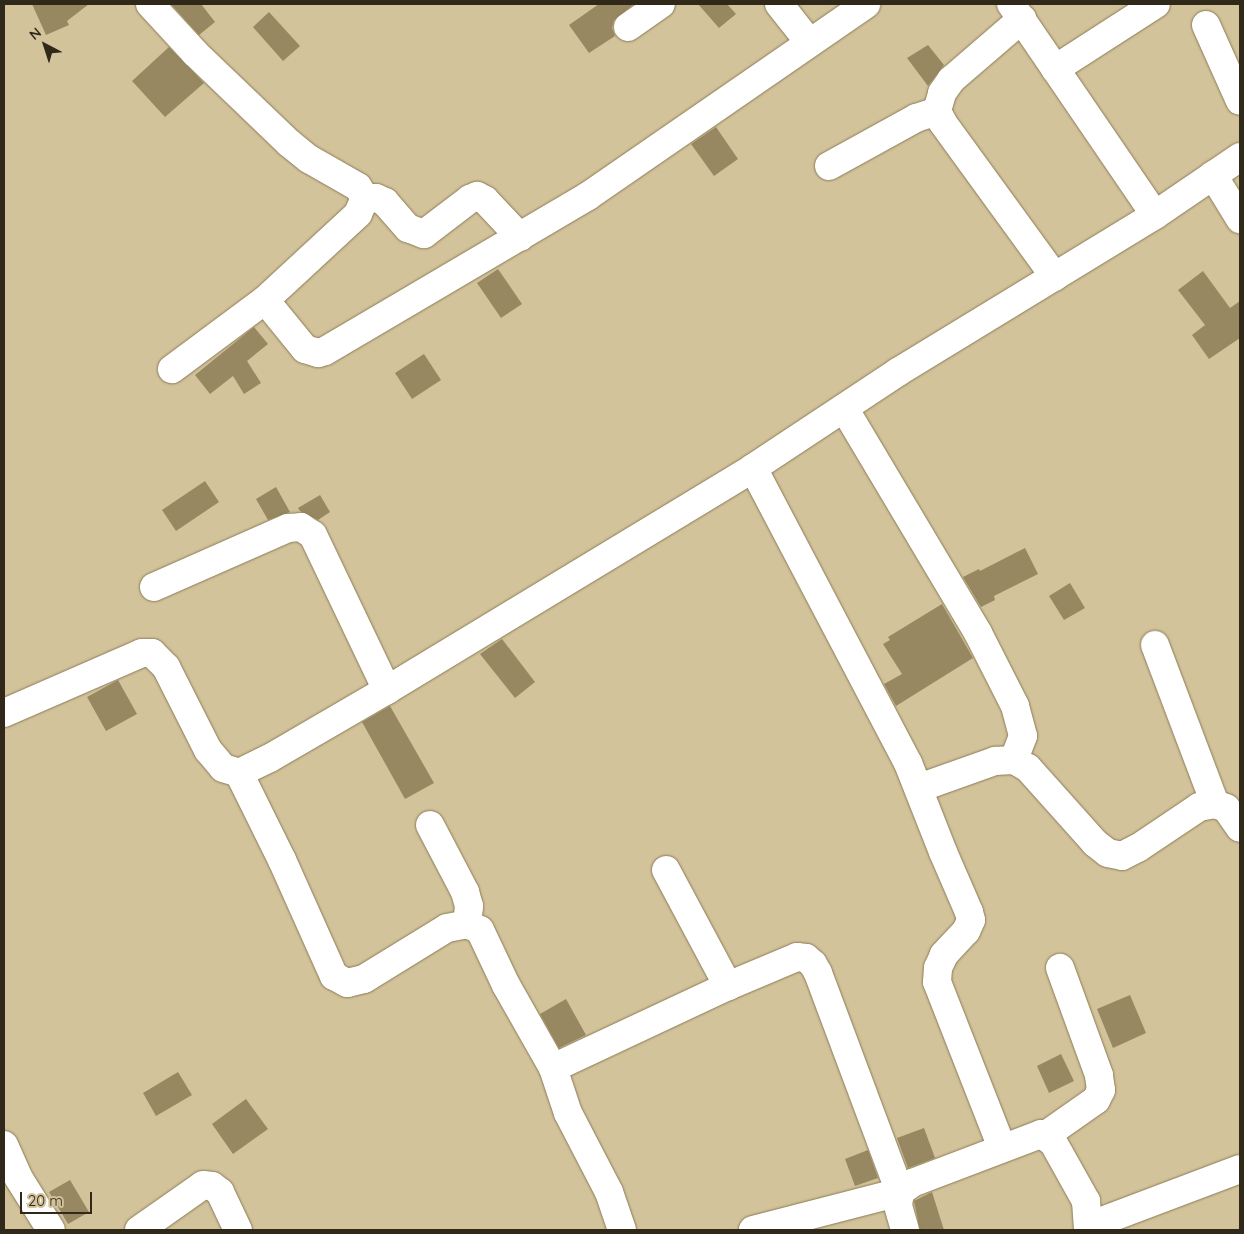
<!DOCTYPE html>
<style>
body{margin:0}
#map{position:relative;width:1244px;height:1234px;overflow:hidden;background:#d3c39b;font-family:Quicksand,sans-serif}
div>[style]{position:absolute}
.building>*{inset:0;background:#978862}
.roads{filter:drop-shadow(0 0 1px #8b7c57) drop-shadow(0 0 1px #8b7c57)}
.minor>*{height:28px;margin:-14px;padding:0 14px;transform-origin:14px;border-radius:14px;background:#fff}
span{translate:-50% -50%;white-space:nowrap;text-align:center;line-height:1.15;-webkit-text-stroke:4.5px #d3c39b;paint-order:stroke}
.frame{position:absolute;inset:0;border:5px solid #30291a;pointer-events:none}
.north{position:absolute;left:20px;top:20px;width:50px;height:50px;-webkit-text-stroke:4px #d3c39b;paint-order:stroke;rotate:320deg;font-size:14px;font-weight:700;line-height:20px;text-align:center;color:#30291a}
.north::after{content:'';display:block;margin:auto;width:18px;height:22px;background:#30291a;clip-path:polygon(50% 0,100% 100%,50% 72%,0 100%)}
.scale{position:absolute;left:20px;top:1192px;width:72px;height:22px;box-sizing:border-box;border:2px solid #30291a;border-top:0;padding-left:6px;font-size:15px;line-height:18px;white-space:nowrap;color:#30291a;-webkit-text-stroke:4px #d3c39b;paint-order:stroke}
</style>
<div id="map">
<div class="building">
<div style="clip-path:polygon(32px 4px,89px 4px,67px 21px,69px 25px,46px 35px)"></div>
<div style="clip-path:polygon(171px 4px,201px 4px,215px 22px,199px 35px)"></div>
<div style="clip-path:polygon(599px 4px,634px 4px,614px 20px,612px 28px,615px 36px,589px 53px,569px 25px)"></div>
<div style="clip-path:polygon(698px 4px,727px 4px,736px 14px,719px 28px)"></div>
<div style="clip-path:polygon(269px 12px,300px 46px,283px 61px,253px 27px)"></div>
<div style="clip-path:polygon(928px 45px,944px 65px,928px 86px,907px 58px)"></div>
<div style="clip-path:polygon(169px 47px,204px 83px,165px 117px,132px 81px)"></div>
<div style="clip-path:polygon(716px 127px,738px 159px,714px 176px,691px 144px)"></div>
<div style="clip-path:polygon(498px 269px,522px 304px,501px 318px,477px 283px)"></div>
<div style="clip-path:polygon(1203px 271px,1230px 308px,1240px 301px,1240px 338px,1209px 359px,1192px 335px,1205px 325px,1178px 290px)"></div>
<div style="clip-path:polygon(254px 327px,268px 344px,247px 361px,261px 383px,244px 394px,233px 376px,210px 394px,195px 375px)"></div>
<div style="clip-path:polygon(424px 354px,441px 380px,412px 399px,395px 373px)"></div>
<div style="clip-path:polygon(205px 481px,219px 502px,176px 531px,162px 510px)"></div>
<div style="clip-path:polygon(276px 487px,290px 512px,268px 520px,256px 499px)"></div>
<div style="clip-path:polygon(320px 495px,330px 512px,318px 520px,300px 511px,298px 508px)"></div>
<div style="clip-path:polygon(1025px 548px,1038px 574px,994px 596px,995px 600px,981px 607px,963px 577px,979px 569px,980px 571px)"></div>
<div style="clip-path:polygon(1070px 583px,1085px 608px,1064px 620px,1049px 596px)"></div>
<div style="clip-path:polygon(942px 604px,973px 658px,896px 706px,884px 684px,902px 674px,883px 644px,890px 640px,888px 637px)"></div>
<div style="clip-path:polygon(502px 639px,535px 682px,515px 698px,480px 654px)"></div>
<div style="clip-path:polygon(118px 680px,137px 714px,106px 731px,87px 697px)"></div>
<div style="clip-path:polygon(390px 706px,434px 783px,405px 799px,362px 722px)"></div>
<div style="clip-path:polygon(1130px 995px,1146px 1033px,1113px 1048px,1097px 1009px)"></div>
<div style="clip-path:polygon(566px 999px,586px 1035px,559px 1048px,540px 1014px)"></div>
<div style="clip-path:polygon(1061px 1054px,1074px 1081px,1049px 1093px,1037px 1066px)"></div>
<div style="clip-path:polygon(178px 1072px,192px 1095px,156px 1116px,143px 1093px)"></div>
<div style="clip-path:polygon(246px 1099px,268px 1129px,233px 1154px,212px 1124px)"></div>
<div style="clip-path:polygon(924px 1128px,935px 1158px,908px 1168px,897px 1138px)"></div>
<div style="clip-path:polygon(868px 1150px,878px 1178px,855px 1186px,845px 1159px)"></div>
<div style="clip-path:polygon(70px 1180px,89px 1212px,68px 1224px,49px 1192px)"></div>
<div style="clip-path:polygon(932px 1192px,944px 1230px,920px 1230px,914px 1201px)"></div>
</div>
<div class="roads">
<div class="minor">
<div style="left:150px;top:4px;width:67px;rotate:47.4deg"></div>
<div style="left:195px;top:53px;width:130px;rotate:43.8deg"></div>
<div style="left:289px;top:143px;width:26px;rotate:39deg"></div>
<div style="left:309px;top:159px;width:56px;rotate:29.7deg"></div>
<div style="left:358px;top:187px;width:13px;rotate:58deg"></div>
<div style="left:365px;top:198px;width:17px;rotate:114deg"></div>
<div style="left:358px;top:214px;width:127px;rotate:137.2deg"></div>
<div style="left:265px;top:300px;width:116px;rotate:143.4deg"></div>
<div style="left:779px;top:4px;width:48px;rotate:51.7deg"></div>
<div style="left:1011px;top:4px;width:255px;rotate:55.7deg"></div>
<div style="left:1206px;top:25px;width:83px;rotate:65.9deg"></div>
<div style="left:628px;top:27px;width:40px;rotate:-34.9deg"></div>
<div style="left:1055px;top:69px;width:120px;rotate:-32.8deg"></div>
<div style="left:937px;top:111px;width:19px;rotate:-74deg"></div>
<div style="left:942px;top:93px;width:16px;rotate:-55deg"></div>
<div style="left:951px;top:80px;width:94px;rotate:-40.7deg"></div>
<div style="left:829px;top:166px;width:99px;rotate:-28.9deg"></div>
<div style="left:916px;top:118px;width:22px;rotate:-18deg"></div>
<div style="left:937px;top:111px;width:13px;rotate:63deg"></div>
<div style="left:943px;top:123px;width:190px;rotate:54deg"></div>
<div style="left:1213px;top:175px;width:52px;rotate:58.5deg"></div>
<div style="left:365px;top:198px;width:11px"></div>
<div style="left:376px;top:198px;width:10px;rotate:24deg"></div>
<div style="left:385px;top:202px;width:35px;rotate:49deg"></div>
<div style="left:408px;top:228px;width:17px;rotate:21deg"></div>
<div style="left:424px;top:234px;width:58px;rotate:-37.3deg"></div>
<div style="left:470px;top:199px;width:8px;rotate:-23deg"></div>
<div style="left:477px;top:196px;width:9px;rotate:27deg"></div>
<div style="left:485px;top:200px;width:51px;rotate:46.6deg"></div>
<div style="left:265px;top:300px;width:63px;rotate:50.8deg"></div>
<div style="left:305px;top:349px;width:14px;rotate:17deg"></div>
<div style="left:318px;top:353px;width:7px;rotate:-16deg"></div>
<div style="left:325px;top:351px;width:305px;rotate:-30.5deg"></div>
<div style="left:588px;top:196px;width:338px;rotate:-34.6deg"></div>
<div style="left:844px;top:408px;width:262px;rotate:59.2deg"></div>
<div style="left:978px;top:633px;width:82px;rotate:63.1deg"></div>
<div style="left:1015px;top:706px;width:31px;rotate:75deg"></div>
<div style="left:1023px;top:736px;width:26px;rotate:111deg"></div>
<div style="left:753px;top:468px;width:333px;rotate:62.3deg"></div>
<div style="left:908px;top:763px;width:96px;rotate:68.5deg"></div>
<div style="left:943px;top:852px;width:65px;rotate:66.6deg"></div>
<div style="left:969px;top:912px;width:8px;rotate:76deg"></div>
<div style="left:971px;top:920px;width:12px;rotate:114deg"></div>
<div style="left:966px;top:931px;width:33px;rotate:133deg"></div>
<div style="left:944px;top:955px;width:14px;rotate:115deg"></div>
<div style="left:938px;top:968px;width:14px;rotate:94deg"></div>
<div style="left:937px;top:982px;width:178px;rotate:68.6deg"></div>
<div style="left:154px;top:587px;width:146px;rotate:-23.8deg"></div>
<div style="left:288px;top:528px;width:13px;rotate:-4deg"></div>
<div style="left:301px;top:527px;width:14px;rotate:34deg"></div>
<div style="left:313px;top:535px;width:172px;rotate:64.5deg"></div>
<div style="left:1155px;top:645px;width:170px;rotate:69.3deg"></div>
<div style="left:4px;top:713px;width:150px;rotate:-23.5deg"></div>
<div style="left:142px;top:653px;width:10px"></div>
<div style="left:152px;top:653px;width:20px;rotate:45deg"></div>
<div style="left:166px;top:667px;width:93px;rotate:63.2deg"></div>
<div style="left:208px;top:750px;width:23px;rotate:50deg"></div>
<div style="left:223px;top:768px;width:17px;rotate:17deg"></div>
<div style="left:239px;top:773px;width:34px;rotate:-26deg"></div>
<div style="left:270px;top:758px;width:135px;rotate:-30.2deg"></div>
<div style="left:387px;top:690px;width:428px;rotate:-31.2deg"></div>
<div style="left:753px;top:468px;width:174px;rotate:-33.5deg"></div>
<div style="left:898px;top:372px;width:301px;rotate:-31.4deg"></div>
<div style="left:1155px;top:215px;width:103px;rotate:-34.3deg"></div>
<div style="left:239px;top:773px;width:97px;rotate:63.7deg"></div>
<div style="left:282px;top:860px;width:127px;rotate:65.9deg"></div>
<div style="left:334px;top:976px;width:15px;rotate:28deg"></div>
<div style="left:347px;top:983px;width:17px;rotate:-13deg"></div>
<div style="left:364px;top:979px;width:97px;rotate:-31.6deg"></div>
<div style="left:447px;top:928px;width:20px;rotate:-11deg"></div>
<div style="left:467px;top:924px;width:14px;rotate:25deg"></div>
<div style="left:480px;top:930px;width:61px;rotate:64.7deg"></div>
<div style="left:506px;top:985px;width:95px;rotate:60.5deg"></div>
<div style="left:553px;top:1068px;width:47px;rotate:71.6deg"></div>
<div style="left:568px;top:1113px;width:89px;rotate:62.6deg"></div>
<div style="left:609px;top:1192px;width:40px;rotate:71.1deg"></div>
<div style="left:919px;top:788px;width:81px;rotate:-19.6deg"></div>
<div style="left:995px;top:761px;width:19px;rotate:-3deg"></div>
<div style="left:1014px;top:760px;width:16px;rotate:30deg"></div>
<div style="left:1028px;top:768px;width:101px;rotate:48.2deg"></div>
<div style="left:1095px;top:843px;width:16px;rotate:38deg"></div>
<div style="left:1108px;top:853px;width:14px;rotate:12deg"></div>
<div style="left:1122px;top:856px;width:18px;rotate:-27deg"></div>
<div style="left:1138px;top:848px;width:73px;rotate:-33.9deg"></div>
<div style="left:1199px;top:807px;width:16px;rotate:-11deg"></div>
<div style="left:1215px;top:804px;width:12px;rotate:20deg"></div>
<div style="left:1226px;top:808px;width:24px;rotate:55deg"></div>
<div style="left:430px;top:825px;width:76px;rotate:62.4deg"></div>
<div style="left:465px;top:892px;width:15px;rotate:74deg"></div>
<div style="left:469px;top:906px;width:18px;rotate:96deg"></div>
<div style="left:666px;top:870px;width:132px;rotate:61.9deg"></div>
<div style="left:553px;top:1068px;width:193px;rotate:-25.1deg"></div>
<div style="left:728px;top:986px;width:75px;rotate:-22.8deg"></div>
<div style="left:797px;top:957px;width:9px;rotate:6deg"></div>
<div style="left:806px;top:958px;width:9px;rotate:41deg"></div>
<div style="left:813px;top:964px;width:10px;rotate:61deg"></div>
<div style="left:818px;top:973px;width:234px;rotate:69.5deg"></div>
<div style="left:900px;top:1192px;width:152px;rotate:165.5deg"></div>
<div style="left:1046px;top:1135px;width:61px;rotate:-35deg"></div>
<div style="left:1096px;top:1100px;width:11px;rotate:-63deg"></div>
<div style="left:1101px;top:1090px;width:15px;rotate:-98deg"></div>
<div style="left:1099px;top:1075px;width:114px;rotate:-110deg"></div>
<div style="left:4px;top:1145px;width:35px;rotate:66deg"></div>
<div style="left:18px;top:1177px;width:62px;rotate:58.1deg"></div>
<div style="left:1089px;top:1226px;width:161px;rotate:-20.7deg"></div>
<div style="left:139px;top:1230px;width:78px;rotate:-35.1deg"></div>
<div style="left:203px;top:1185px;width:9px;rotate:6deg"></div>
<div style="left:212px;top:1186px;width:10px;rotate:37deg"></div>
<div style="left:220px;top:1192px;width:42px;rotate:64.7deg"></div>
<div style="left:905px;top:1230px;width:26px;rotate:-106deg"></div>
<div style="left:898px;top:1205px;width:13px;rotate:-81deg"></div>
<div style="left:900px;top:1192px;width:15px;rotate:-37deg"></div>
<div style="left:912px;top:1183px;width:138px;rotate:-20.8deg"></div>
<div style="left:1041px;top:1134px;width:14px;rotate:34deg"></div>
<div style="left:1053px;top:1142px;width:68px;rotate:60.8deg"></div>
<div style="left:1086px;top:1201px;width:29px;rotate:86deg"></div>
</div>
</div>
<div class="frame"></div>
<div class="north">N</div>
<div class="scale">20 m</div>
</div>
